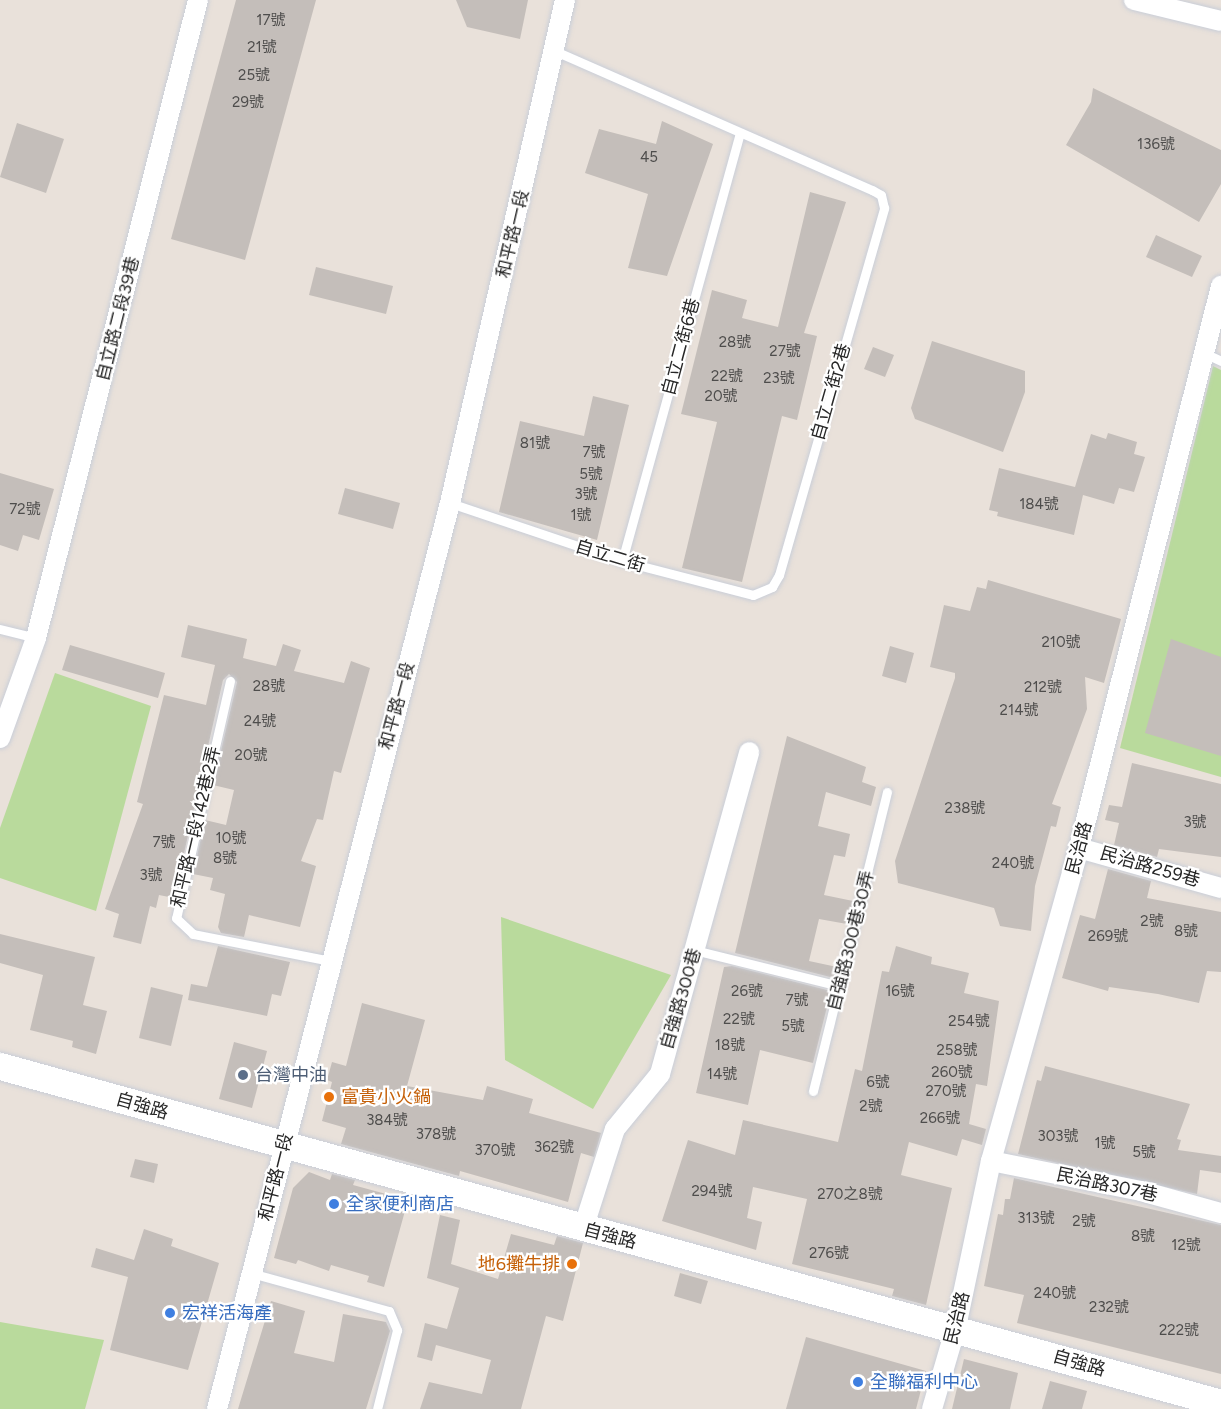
<!DOCTYPE html>
<meta charset="utf-8">
<style>
body{margin:0}
#map{position:relative;width:1221px;height:1409px;overflow:hidden;background:#e9e1da;font-family:Figtree,"Noto Sans TC",sans-serif}
div>[style]{position:absolute}
.green>*{inset:0;background:#b9da9c}
.building>*{inset:0;background:#c4beba}
.roads{filter:drop-shadow(0 0 2px #c9ced8) drop-shadow(0 0 2px #c9ced8)}
.lane>*{height:9px;margin:-4.5px;padding:0 4.5px;transform-origin:4.5px;border-radius:4.5px;background:#fff}
.street>*{height:20px;margin:-10px;padding:0 10px;transform-origin:10px;border-radius:10px;background:#fff}
.secondary>*{height:27px;margin:-13.5px;padding:0 13.5px;transform-origin:13.5px;border-radius:13.5px;background:#fff}
.dots>*{width:16px;height:16px;translate:-50% -50%;box-sizing:border-box;border:3px solid #fff;border-radius:50%}
span{translate:-50% -50%;white-space:nowrap;text-align:center;line-height:1.15;-webkit-text-stroke:4.5px #fff;paint-order:stroke}
.number-label{font-size:15px;color:#4e4d4c}
.number-label span{-webkit-text-stroke-width:0}
.street-label{font-size:18px;color:#272727}
.service-label{font-size:18px;color:#4e5e75}
.left{translate:0 -50%;text-align:left}
.food-label{font-size:18px;color:#c56008}
.right{translate:-100% -50%;text-align:right}
.shop-label{font-size:18px;color:#366cbe}
</style>
<div id="map">
<div class="green">
<div style="clip-path:polygon(1213px 366px,1221px 370px,1221px 777px,1120px 748px)"></div>
<div style="clip-path:polygon(55px 673px,151px 706px,96px 911px,0 878px,0 828px)"></div>
<div style="clip-path:polygon(501px 917px,671px 975px,593px 1109px,505px 1060px)"></div>
<div style="clip-path:polygon(0 1322px,104px 1340px,85px 1409px,0 1409px)"></div>
</div>
<div class="building">
<div style="clip-path:polygon(236px 0,316px 0,245px 260px,171px 239px)"></div>
<div style="clip-path:polygon(456px 0,528px 0,520px 39px,467px 27px)"></div>
<div style="clip-path:polygon(1093px 88px,1221px 150px,1221px 184px,1199px 222px,1066px 145px,1091px 102px)"></div>
<div style="clip-path:polygon(662px 121px,713px 144px,667px 276px,628px 268px,648px 194px,585px 173px,599px 129px,656px 144px)"></div>
<div style="clip-path:polygon(17px 123px,64px 139px,46px 193px,0 177px)"></div>
<div style="clip-path:polygon(810px 192px,846px 202px,804px 333px,817px 336px,797px 420px,782px 416px,742px 582px,682px 568px,717px 422px,681px 414px,712px 290px,747px 300px,742px 318px,778px 327px)"></div>
<div style="clip-path:polygon(1156px 235px,1202px 256px,1192px 277px,1146px 257px)"></div>
<div style="clip-path:polygon(316px 267px,393px 286px,386px 314px,309px 295px)"></div>
<div style="clip-path:polygon(932px 341px,1025px 371px,1025px 392px,1003px 452px,915px 419px,911px 408px)"></div>
<div style="clip-path:polygon(873px 347px,894px 355px,885px 377px,864px 369px)"></div>
<div style="clip-path:polygon(593px 396px,629px 405px,597px 540px,499px 512px,520px 421px,584px 436px)"></div>
<div style="clip-path:polygon(1108px 433px,1137px 442px,1134px 454px,1145px 457px,1134px 492px,1119px 488px,1114px 504px,1083px 495px,1074px 535px,997px 516px,998px 512px,989px 510px,999px 468px,1075px 487px,1091px 434px,1106px 439px)"></div>
<div style="clip-path:polygon(0 473px,54px 489px,39px 540px,23px 535px,18px 551px,0 545px)"></div>
<div style="clip-path:polygon(345px 488px,400px 503px,393px 529px,338px 514px)"></div>
<div style="clip-path:polygon(988px 580px,1121px 619px,1104px 683px,1085px 677px,1087px 709px,1052px 804px,1061px 807px,1056px 827px,1051px 826px,1035px 886px,1031px 931px,1000px 926px,994px 908px,898px 883px,895px 861px,955px 678px,955px 673px,930px 667px,944px 605px,970px 611px,977px 587px,986px 589px)"></div>
<div style="clip-path:polygon(188px 625px,247px 639px,243px 658px,276px 666px,283px 644px,301px 650px,294px 671px,344px 683px,351px 661px,370px 668px,341px 773px,334px 771px,323px 820px,317px 819px,301px 861px,316px 866px,300px 927px,249px 915px,244px 937px,221px 933px,218px 927px,225px 894px,210px 890px,213px 878px,193px 874px,205px 820px,226px 825px,234px 790px,213px 785px,237px 682px,229px 674px,223px 680px,174px 898px,159px 895px,156px 908px,150px 906px,141px 944px,113px 937px,119px 914px,105px 909px,143px 804px,137px 802px,164px 695px,206px 705px,215px 665px,181px 657px)"></div>
<div style="clip-path:polygon(1171px 639px,1221px 657px,1221px 756px,1145px 733px)"></div>
<div style="clip-path:polygon(70px 645px,165px 673px,158px 698px,62px 670px)"></div>
<div style="clip-path:polygon(890px 646px,914px 653px,906px 683px,882px 676px)"></div>
<div style="clip-path:polygon(787px 736px,866px 767px,862px 782px,876px 787px,871px 806px,826px 792px,818px 826px,850px 834px,845px 857px,834px 855px,824px 895px,853px 901px,847px 924px,819px 919px,809px 961px,837px 967px,834px 978px,735px 953px)"></div>
<div style="clip-path:polygon(1132px 763px,1221px 784px,1221px 857px,1159px 849px,1157px 857px,1114px 845px,1119px 823px,1105px 820px,1109px 805px,1122px 807px)"></div>
<div style="clip-path:polygon(1108px 869px,1151px 881px,1147px 898px,1221px 912px,1221px 972px,1207px 971px,1199px 1003px,1158px 994px,1109px 987px,1108px 991px,1062px 978px,1080px 915px,1095px 919px)"></div>
<div style="clip-path:polygon(0 934px,95px 957px,83px 1005px,107px 1011px,96px 1054px,72px 1047px,73px 1041px,30px 1030px,43px 975px,0 963px)"></div>
<div style="clip-path:polygon(218px 946px,290px 962px,281px 996px,272px 994px,267px 1016px,188px 1000px,191px 984px,207px 987px)"></div>
<div style="clip-path:polygon(896px 946px,932px 957px,931px 964px,969px 973px,964px 993px,999px 1001px,987px 1086px,976px 1084px,969px 1124px,986px 1129px,982px 1145px,962px 1139px,957px 1156px,909px 1142px,901px 1175px,952px 1188px,926px 1305px,892px 1296px,894px 1289px,792px 1264px,807px 1199px,753px 1187px,747px 1218px,762px 1222px,756px 1250px,662px 1221px,688px 1140px,735px 1155px,743px 1120px,838px 1142px,855px 1069px,862px 1071px,882px 971px,889px 972px)"></div>
<div style="clip-path:polygon(732px 966px,831px 991px,813px 1063px,760px 1050px,748px 1105px,696px 1093px,724px 967px)"></div>
<div style="clip-path:polygon(151px 987px,183px 995px,171px 1046px,139px 1038px)"></div>
<div style="clip-path:polygon(362px 1003px,425px 1020px,407px 1086px,483px 1100px,487px 1086px,533px 1099px,529px 1113px,601px 1133px,594px 1157px,581px 1153px,568px 1202px,460px 1171px,459px 1176px,341px 1144px,346px 1128px,322px 1121px,332px 1082px,327px 1080px,332px 1062px,346px 1066px)"></div>
<div style="clip-path:polygon(234px 1042px,267px 1051px,252px 1108px,219px 1099px)"></div>
<div style="clip-path:polygon(1045px 1066px,1190px 1104px,1177px 1139px,1181px 1140px,1178px 1150px,1221px 1156px,1221px 1173px,1200px 1170px,1197px 1194px,1018px 1154px,1037px 1080px,1041px 1081px)"></div>
<div style="clip-path:polygon(135px 1159px,158px 1164px,154px 1183px,130px 1177px)"></div>
<div style="clip-path:polygon(309px 1172px,330px 1180px,332px 1174px,355px 1180px,353px 1185px,408px 1200px,384px 1287px,367px 1282px,369px 1276px,331px 1265px,329px 1271px,298px 1260px,296px 1264px,274px 1258px,293px 1188px)"></div>
<div style="clip-path:polygon(1014px 1178px,1221px 1225px,1221px 1374px,1017px 1323px,1024px 1295px,984px 1286px,998px 1214px,1003px 1215px,1005px 1199px,1010px 1199px)"></div>
<div style="clip-path:polygon(440px 1215px,460px 1220px,451px 1264px,498px 1279px,511px 1234px,554px 1245px,557px 1236px,583px 1243px,563px 1321px,546px 1316px,521px 1409px,420px 1409px,429px 1382px,482px 1394px,491px 1360px,436px 1345px,432px 1361px,417px 1357px,425px 1323px,447px 1329px,459px 1288px,427px 1278px)"></div>
<div style="clip-path:polygon(144px 1229px,173px 1239px,171px 1246px,219px 1263px,188px 1370px,110px 1350px,128px 1277px,91px 1267px,96px 1248px,134px 1260px)"></div>
<div style="clip-path:polygon(680px 1273px,708px 1281px,701px 1304px,674px 1296px)"></div>
<div style="clip-path:polygon(271px 1301px,305px 1311px,294px 1353px,334px 1362px,343px 1314px,386px 1322px,390px 1331px,366px 1409px,238px 1409px)"></div>
<div style="clip-path:polygon(806px 1337px,926px 1371px,916px 1409px,786px 1409px)"></div>
<div style="clip-path:polygon(964px 1359px,1018px 1373px,1010px 1409px,952px 1409px)"></div>
<div style="clip-path:polygon(1050px 1381px,1087px 1391px,1082px 1409px,1042px 1409px)"></div>
</div>
<div class="roads">
<div class="lane">
<div style="left:1204px;top:353px;width:19px;rotate:25deg"></div>
<div style="left:450px;top:503px;width:182px;rotate:18.6deg"></div>
<div style="left:622px;top:561px;width:135px;rotate:14.5deg"></div>
<div style="left:753px;top:595px;width:21px;rotate:-23deg"></div>
<div style="left:772px;top:587px;width:14px;rotate:-60deg"></div>
<div style="left:779px;top:575px;width:382px;rotate:-74deg"></div>
<div style="left:884px;top:208px;width:13px;rotate:-103deg"></div>
<div style="left:881px;top:195px;width:10px;rotate:-151deg"></div>
<div style="left:872px;top:190px;width:345px;rotate:-156.3deg"></div>
<div style="left:622px;top:561px;width:444px;rotate:-74.6deg"></div>
<div style="left:0;top:629px;width:37px;rotate:14deg"></div>
<div style="left:230px;top:681px;width:243px;rotate:102.8deg"></div>
<div style="left:176px;top:918px;width:23px;rotate:43deg"></div>
<div style="left:193px;top:934px;width:141px;rotate:11.1deg"></div>
<div style="left:694px;top:950px;width:150px;rotate:13.9deg"></div>
<div style="left:813px;top:1091px;width:308px;rotate:-76.1deg"></div>
<div style="left:251px;top:1273px;width:143px;rotate:15.4deg"></div>
<div style="left:389px;top:1311px;width:21px;rotate:67deg"></div>
<div style="left:397px;top:1330px;width:81px;rotate:104.2deg"></div>
</div>
<div class="street">
<div style="left:1134px;top:0;width:89px;rotate:13.6deg"></div>
<div style="left:0;top:738px;width:106px;rotate:-70.2deg"></div>
<div style="left:36px;top:638px;width:658px;rotate:-75.75deg"></div>
<div style="left:1079px;top:848px;width:148px;rotate:15.7deg"></div>
<div style="left:991px;top:1161px;width:153px;rotate:11.3deg"></div>
<div style="left:1141px;top:1191px;width:83px;rotate:15.4deg"></div>
<div style="left:583px;top:1229px;width:105px;rotate:-72.3deg"></div>
<div style="left:615px;top:1129px;width:71px;rotate:-50.7deg"></div>
<div style="left:660px;top:1074px;width:334px;rotate:-74.5deg"></div>
<div style="left:217px;top:1409px;width:935px;rotate:-75.58deg"></div>
<div style="left:450px;top:503px;width:516px;rotate:-77.12deg"></div>
<div style="left:932px;top:1409px;width:85px;rotate:-73.7deg"></div>
<div style="left:956px;top:1327px;width:170px;rotate:-78.1deg"></div>
<div style="left:991px;top:1161px;width:325px;rotate:-74.3deg"></div>
<div style="left:1079px;top:848px;width:580px;rotate:-75.82deg"></div>
</div>
<div class="secondary">
<div style="left:0;top:1066px;width:1267px;rotate:15.43deg"></div>
</div>
</div>
<div class="dots">
<div style="left:243px;top:1075px;background:#5c6f8a"></div>
<div style="left:329px;top:1097px;background:#e8710a"></div>
<div style="left:334px;top:1204px;background:#3f7fe0"></div>
<div style="left:572px;top:1264px;background:#e8710a"></div>
<div style="left:170px;top:1313px;background:#3f7fe0"></div>
<div style="left:858px;top:1382px;background:#3f7fe0"></div>
</div>
<div class="number-label">
<span style="left:271px;top:21px">17號</span>
<span style="left:262px;top:48px">21號</span>
<span style="left:254px;top:76px">25號</span>
<span style="left:248px;top:103px">29號</span>
<span style="left:1156px;top:145px">136號</span>
<span style="left:649px;top:158px">45</span>
<span style="left:735px;top:343px">28號</span>
<span style="left:785px;top:352px">27號</span>
<span style="left:727px;top:377px">22號</span>
<span style="left:779px;top:379px">23號</span>
<span style="left:721px;top:397px">20號</span>
<span style="left:535px;top:444px">81號</span>
<span style="left:594px;top:453px">7號</span>
<span style="left:591px;top:475px">5號</span>
<span style="left:586px;top:495px">3號</span>
<span style="left:1039px;top:505px">184號</span>
<span style="left:25px;top:510px">72號</span>
<span style="left:581px;top:516px">1號</span>
<span style="left:1061px;top:643px">210號</span>
<span style="left:269px;top:687px">28號</span>
<span style="left:1043px;top:688px">212號</span>
<span style="left:1019px;top:711px">214號</span>
<span style="left:260px;top:722px">24號</span>
<span style="left:251px;top:756px">20號</span>
<span style="left:965px;top:809px">238號</span>
<span style="left:1195px;top:823px">3號</span>
<span style="left:231px;top:839px">10號</span>
<span style="left:164px;top:843px">7號</span>
<span style="left:225px;top:859px">8號</span>
<span style="left:1013px;top:864px">240號</span>
<span style="left:151px;top:876px">3號</span>
<span style="left:1152px;top:922px">2號</span>
<span style="left:1186px;top:932px">8號</span>
<span style="left:1108px;top:937px">269號</span>
<span style="left:747px;top:992px">26號</span>
<span style="left:900px;top:992px">16號</span>
<span style="left:797px;top:1001px">7號</span>
<span style="left:739px;top:1020px">22號</span>
<span style="left:969px;top:1022px">254號</span>
<span style="left:793px;top:1027px">5號</span>
<span style="left:730px;top:1046px">18號</span>
<span style="left:957px;top:1051px">258號</span>
<span style="left:952px;top:1073px">260號</span>
<span style="left:722px;top:1075px">14號</span>
<span style="left:878px;top:1083px">6號</span>
<span style="left:946px;top:1092px">270號</span>
<span style="left:871px;top:1107px">2號</span>
<span style="left:940px;top:1119px">266號</span>
<span style="left:387px;top:1121px">384號</span>
<span style="left:436px;top:1135px">378號</span>
<span style="left:1058px;top:1137px">303號</span>
<span style="left:1105px;top:1144px">1號</span>
<span style="left:554px;top:1148px">362號</span>
<span style="left:495px;top:1151px">370號</span>
<span style="left:1144px;top:1153px">5號</span>
<span style="left:712px;top:1192px">294號</span>
<span style="left:850px;top:1195px">270之8號</span>
<span style="left:1036px;top:1219px">313號</span>
<span style="left:1084px;top:1222px">2號</span>
<span style="left:1143px;top:1237px">8號</span>
<span style="left:1186px;top:1246px">12號</span>
<span style="left:829px;top:1254px">276號</span>
<span style="left:1055px;top:1294px">240號</span>
<span style="left:1109px;top:1308px">232號</span>
<span style="left:1179px;top:1331px">222號</span>
</div>
<div class="street-label">
<span style="left:513px;top:234px;rotate:-77deg">和平路一段</span>
<span style="left:118px;top:319px;rotate:-76deg">自立路二段39巷</span>
<span style="left:681px;top:347px;rotate:-75deg">自立二街6巷</span>
<span style="left:831px;top:392px;rotate:-74deg">自立二街2巷</span>
<span style="left:610px;top:556px;rotate:17deg">自立二街</span>
<span style="left:397px;top:706px;rotate:-75deg">和平路一段</span>
<span style="left:196px;top:827px;rotate:-77deg">和平路一段142巷2弄</span>
<span style="left:1079px;top:848px;rotate:-75deg">民治路</span>
<span style="left:1150px;top:867px;rotate:16deg">民治路259巷</span>
<span style="left:851px;top:941px;rotate:-76deg">自強路300巷30弄</span>
<span style="left:681px;top:999px;rotate:-74deg">自強路300巷</span>
<span style="left:142px;top:1106px;rotate:16deg">自強路</span>
<span style="left:276px;top:1177px;rotate:-76deg">和平路一段</span>
<span style="left:1107px;top:1185px;rotate:12deg">民治路307巷</span>
<span style="left:610px;top:1236px;rotate:15deg">自強路</span>
<span style="left:957px;top:1318px;rotate:-76deg">民治路</span>
<span style="left:1079px;top:1363px;rotate:16deg">自強路</span>
</div>
<div class="service-label">
<span class="left" style="left:255px;top:1075px">台灣中油</span>
</div>
<div class="food-label">
<span class="left" style="left:341px;top:1097px">富貴小火鍋</span>
<span class="right" style="left:560px;top:1264px">地6攤牛排</span>
</div>
<div class="shop-label">
<span class="left" style="left:346px;top:1204px">全家便利商店</span>
<span class="left" style="left:182px;top:1313px">宏祥活海產</span>
<span class="left" style="left:870px;top:1382px">全聯福利中心</span>
</div>
</div>
